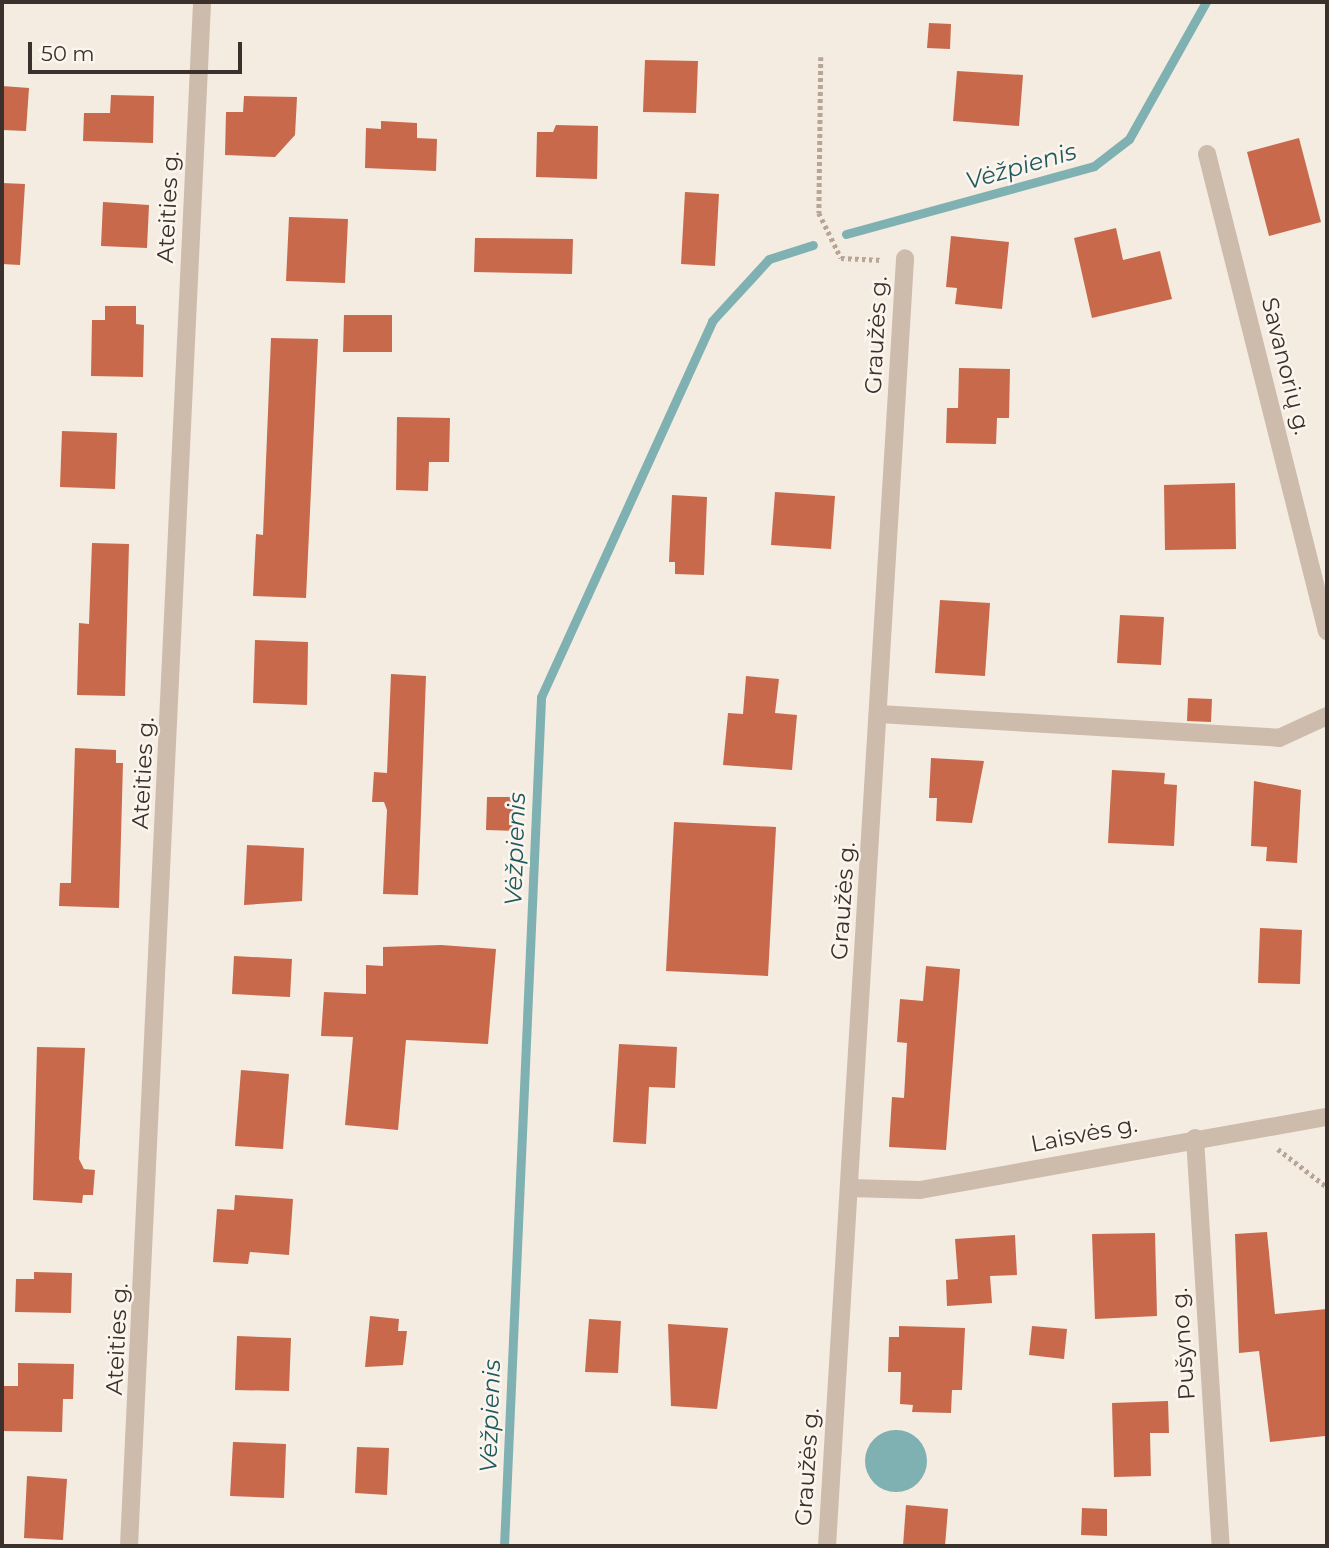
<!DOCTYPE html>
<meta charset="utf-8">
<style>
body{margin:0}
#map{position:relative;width:1329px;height:1548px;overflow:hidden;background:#f4ebe1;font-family:Montserrat,sans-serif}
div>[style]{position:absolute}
.water>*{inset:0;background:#7fb0b2}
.round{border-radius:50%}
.stream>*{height:9px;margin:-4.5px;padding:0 4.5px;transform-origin:4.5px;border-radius:4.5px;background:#7fb0b2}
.building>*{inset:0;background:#c8694b}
.path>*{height:4.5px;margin-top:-2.25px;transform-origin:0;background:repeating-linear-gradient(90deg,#b9a596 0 3.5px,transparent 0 7px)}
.minor>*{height:18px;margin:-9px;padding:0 9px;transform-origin:9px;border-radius:9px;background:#cdbbac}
span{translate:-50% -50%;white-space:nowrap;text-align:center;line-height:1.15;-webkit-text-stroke:5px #fbf5ee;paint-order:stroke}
.street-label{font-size:23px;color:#3b302b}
.water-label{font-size:24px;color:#1f5a5e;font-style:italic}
.frame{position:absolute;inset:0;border:4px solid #3b302b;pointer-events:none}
.scale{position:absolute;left:28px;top:42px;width:214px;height:32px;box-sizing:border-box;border:4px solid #3b302b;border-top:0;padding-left:9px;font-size:21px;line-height:24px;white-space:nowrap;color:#3b302b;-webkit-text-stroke:5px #fbf5ee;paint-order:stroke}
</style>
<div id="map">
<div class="water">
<div class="round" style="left:865px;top:1430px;width:62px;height:62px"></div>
</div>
<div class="stream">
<div style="left:846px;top:234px;width:257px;rotate:-15.3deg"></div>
<div style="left:1094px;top:166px;width:44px;rotate:-37.6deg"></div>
<div style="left:1129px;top:139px;width:157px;rotate:-60.7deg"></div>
<div style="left:504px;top:1546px;width:850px;rotate:-87.5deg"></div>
<div style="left:541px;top:697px;width:413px;rotate:-65.5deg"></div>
<div style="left:712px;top:321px;width:84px;rotate:-47.4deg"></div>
<div style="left:769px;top:259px;width:46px;rotate:-17.7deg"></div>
</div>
<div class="building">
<div style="clip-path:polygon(929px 23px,951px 24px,950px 49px,927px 48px)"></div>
<div style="clip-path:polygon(645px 60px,698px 61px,696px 113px,643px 112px)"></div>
<div style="clip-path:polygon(957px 71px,1023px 75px,1019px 126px,953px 121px)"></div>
<div style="clip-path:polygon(2px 86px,29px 88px,26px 131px,2px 130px)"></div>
<div style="clip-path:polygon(111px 95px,154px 96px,153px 143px,83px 141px,84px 113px,110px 113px)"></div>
<div style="clip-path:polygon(244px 96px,297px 97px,295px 135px,275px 157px,225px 155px,226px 112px,243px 112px)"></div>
<div style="clip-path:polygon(381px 121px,417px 123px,417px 138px,437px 139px,436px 171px,365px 168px,366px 128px,381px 129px)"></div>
<div style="clip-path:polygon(556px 125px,598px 126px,597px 179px,536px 177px,537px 132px,553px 132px)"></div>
<div style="clip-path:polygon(1299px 138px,1321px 222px,1269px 236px,1247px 152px)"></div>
<div style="clip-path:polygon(2px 183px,25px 184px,20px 265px,2px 264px)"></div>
<div style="clip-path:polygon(685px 192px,719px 194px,715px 266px,681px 264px)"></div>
<div style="clip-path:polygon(103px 202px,149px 205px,147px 248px,101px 246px)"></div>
<div style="clip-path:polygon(289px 217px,348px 219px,345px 283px,286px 281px)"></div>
<div style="clip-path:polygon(1116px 228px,1123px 260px,1160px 251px,1172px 299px,1092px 318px,1074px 238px)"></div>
<div style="clip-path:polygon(951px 236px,1009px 242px,1002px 309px,955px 304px,957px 288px,946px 287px)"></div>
<div style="clip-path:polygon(475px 238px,573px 239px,572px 274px,474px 272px)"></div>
<div style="clip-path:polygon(105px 306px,136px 306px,136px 324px,144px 325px,143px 377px,91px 376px,92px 320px,105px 320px)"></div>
<div style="clip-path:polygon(344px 315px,392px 315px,392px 352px,343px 352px)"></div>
<div style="clip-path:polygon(271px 338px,318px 339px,306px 598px,253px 596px,256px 534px,263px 535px)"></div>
<div style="clip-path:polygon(959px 368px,1010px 369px,1009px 418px,997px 418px,996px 444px,946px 443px,947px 408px,958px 408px)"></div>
<div style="clip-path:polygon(397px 417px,450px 418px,449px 462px,429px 462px,428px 491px,396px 490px)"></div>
<div style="clip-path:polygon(62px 431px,117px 433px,115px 489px,60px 487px)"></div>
<div style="clip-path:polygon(1235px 483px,1236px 549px,1165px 550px,1164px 485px)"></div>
<div style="clip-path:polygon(775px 492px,835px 496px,831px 549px,771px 545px)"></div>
<div style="clip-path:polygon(672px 495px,707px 497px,704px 575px,675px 574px,675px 562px,669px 562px)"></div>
<div style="clip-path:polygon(92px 543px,129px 544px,125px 696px,77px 695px,79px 623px,89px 624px)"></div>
<div style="clip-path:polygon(940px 600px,990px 603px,985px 676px,935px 673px)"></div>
<div style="clip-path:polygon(1120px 615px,1164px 617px,1161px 665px,1117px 663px)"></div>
<div style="clip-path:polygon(255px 640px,308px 642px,307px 705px,253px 703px)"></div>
<div style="clip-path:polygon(391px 674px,426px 676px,418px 895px,383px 894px,387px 810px,384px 802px,372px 802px,374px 772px,387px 773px)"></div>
<div style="clip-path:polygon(746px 676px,779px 679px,775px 713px,797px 715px,792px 770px,723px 765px,728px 713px,743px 714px)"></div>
<div style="clip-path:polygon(1188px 698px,1212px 699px,1211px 722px,1187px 721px)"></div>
<div style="clip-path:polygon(75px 748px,116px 750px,116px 763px,123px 763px,119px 908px,59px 906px,60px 883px,71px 883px)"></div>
<div style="clip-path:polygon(931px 758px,984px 761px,972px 823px,936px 821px,937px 798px,929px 798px)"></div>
<div style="clip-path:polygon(1112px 770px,1165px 773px,1164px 784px,1177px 785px,1174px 846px,1108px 843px)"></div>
<div style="clip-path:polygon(1254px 781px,1301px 790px,1297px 863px,1266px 861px,1267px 847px,1251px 846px)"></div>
<div style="clip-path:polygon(487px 797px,515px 797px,514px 831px,486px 830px)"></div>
<div style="clip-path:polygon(674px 822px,776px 827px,768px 976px,666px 971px)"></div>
<div style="clip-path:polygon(247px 845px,304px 848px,302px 901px,244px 905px)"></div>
<div style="clip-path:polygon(1260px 928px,1302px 930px,1300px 984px,1258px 983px)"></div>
<div style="clip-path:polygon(441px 945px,496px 949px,488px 1044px,406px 1040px,398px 1130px,345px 1125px,353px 1037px,321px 1036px,324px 992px,366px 994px,366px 965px,383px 966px,383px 947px)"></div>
<div style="clip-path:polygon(234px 956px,292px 959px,290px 997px,232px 994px)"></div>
<div style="clip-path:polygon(926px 966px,960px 969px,946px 1150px,889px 1147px,892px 1097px,904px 1098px,907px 1043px,897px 1042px,900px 999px,923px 1001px)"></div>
<div style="clip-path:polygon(619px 1044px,677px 1047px,675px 1088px,649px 1087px,646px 1144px,613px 1142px)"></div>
<div style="clip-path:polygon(37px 1047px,85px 1048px,79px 1159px,84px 1169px,95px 1170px,93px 1195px,83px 1195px,82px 1203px,33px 1200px)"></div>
<div style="clip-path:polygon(241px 1070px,289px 1074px,283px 1149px,235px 1146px)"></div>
<div style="clip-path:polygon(235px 1195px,293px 1199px,289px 1255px,250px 1252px,248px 1264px,213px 1262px,217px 1209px,234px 1210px)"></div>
<div style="clip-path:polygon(1267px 1232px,1275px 1314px,1327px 1309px,1325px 1436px,1270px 1442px,1259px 1351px,1239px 1353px,1235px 1234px)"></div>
<div style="clip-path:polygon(1155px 1233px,1157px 1316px,1095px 1319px,1092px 1234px)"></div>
<div style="clip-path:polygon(1015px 1235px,1017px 1275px,990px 1276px,992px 1303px,947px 1306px,946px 1280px,958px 1279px,955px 1239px)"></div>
<div style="clip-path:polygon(34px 1272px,72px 1273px,71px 1313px,15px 1312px,16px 1279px,34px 1279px)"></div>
<div style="clip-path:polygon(370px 1316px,399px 1319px,398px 1331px,407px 1331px,403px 1365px,365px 1367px)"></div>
<div style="clip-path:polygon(589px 1319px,621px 1321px,618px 1373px,585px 1372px)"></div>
<div style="clip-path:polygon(668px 1324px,728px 1328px,717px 1409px,671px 1406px)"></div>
<div style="clip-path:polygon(899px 1326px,965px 1328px,962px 1390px,952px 1390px,951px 1413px,912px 1412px,913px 1405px,900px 1404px,901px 1372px,888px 1372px,889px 1337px,899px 1337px)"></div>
<div style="clip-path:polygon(1032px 1326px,1067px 1329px,1064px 1359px,1029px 1355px)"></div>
<div style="clip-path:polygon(237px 1336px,291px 1338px,289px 1391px,235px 1390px)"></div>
<div style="clip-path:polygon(18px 1363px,74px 1364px,73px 1399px,63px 1399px,62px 1432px,2px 1431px,2px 1386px,18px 1386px)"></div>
<div style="clip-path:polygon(1168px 1401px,1169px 1433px,1150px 1433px,1151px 1476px,1114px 1477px,1112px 1403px)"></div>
<div style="clip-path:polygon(233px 1442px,286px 1444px,284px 1498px,230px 1496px)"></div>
<div style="clip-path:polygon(357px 1447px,389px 1448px,387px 1495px,355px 1493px)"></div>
<div style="clip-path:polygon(27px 1476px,67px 1479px,63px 1540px,24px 1538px)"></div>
<div style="clip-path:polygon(906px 1505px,948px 1509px,945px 1546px,903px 1546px)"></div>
<div style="clip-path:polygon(1082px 1508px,1107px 1509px,1107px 1536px,1081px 1535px)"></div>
</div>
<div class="path">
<div style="left:821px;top:57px;width:156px;rotate:90.7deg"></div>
<div style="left:819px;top:213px;width:50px;rotate:63.9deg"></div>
<div style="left:841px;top:258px;width:41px;rotate:2.8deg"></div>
<div style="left:1278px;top:1149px;width:62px;rotate:37.8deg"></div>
</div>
<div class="minor">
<div style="left:1207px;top:154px;width:492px;rotate:75.9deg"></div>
<div style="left:879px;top:714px;width:401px;rotate:3.4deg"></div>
<div style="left:1279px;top:738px;width:53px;rotate:-24.6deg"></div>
<div style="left:1195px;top:1138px;width:409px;rotate:86.4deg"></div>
<div style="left:849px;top:1188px;width:71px;rotate:1.6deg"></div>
<div style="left:920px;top:1190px;width:413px;rotate:-10.2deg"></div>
<div style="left:129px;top:1546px;width:1546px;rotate:-87.29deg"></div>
<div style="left:827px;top:1546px;width:1290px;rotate:-86.53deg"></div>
</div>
<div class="street-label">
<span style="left:168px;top:207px;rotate:-87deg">Ateities g.</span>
<span style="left:876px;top:335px;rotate:-87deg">Graužės g.</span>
<span style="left:1286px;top:366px;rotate:76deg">Savanorių g.</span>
<span style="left:143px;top:773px;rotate:-87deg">Ateities g.</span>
<span style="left:843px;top:901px;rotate:-86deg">Graužės g.</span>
<span style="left:1084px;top:1134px;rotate:-11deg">Laisvės g.</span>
<span style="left:117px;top:1339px;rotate:-87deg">Ateities g.</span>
<span style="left:1183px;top:1344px;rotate:-94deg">Pušyno g.</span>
<span style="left:807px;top:1467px;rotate:-86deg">Graužės g.</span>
</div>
<div class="water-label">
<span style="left:1021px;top:166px;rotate:-16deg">Vėžpienis</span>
<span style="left:515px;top:849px;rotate:-88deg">Vėžpienis</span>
<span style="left:490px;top:1416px;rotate:-88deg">Vėžpienis</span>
</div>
<div class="frame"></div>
<div class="scale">50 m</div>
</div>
